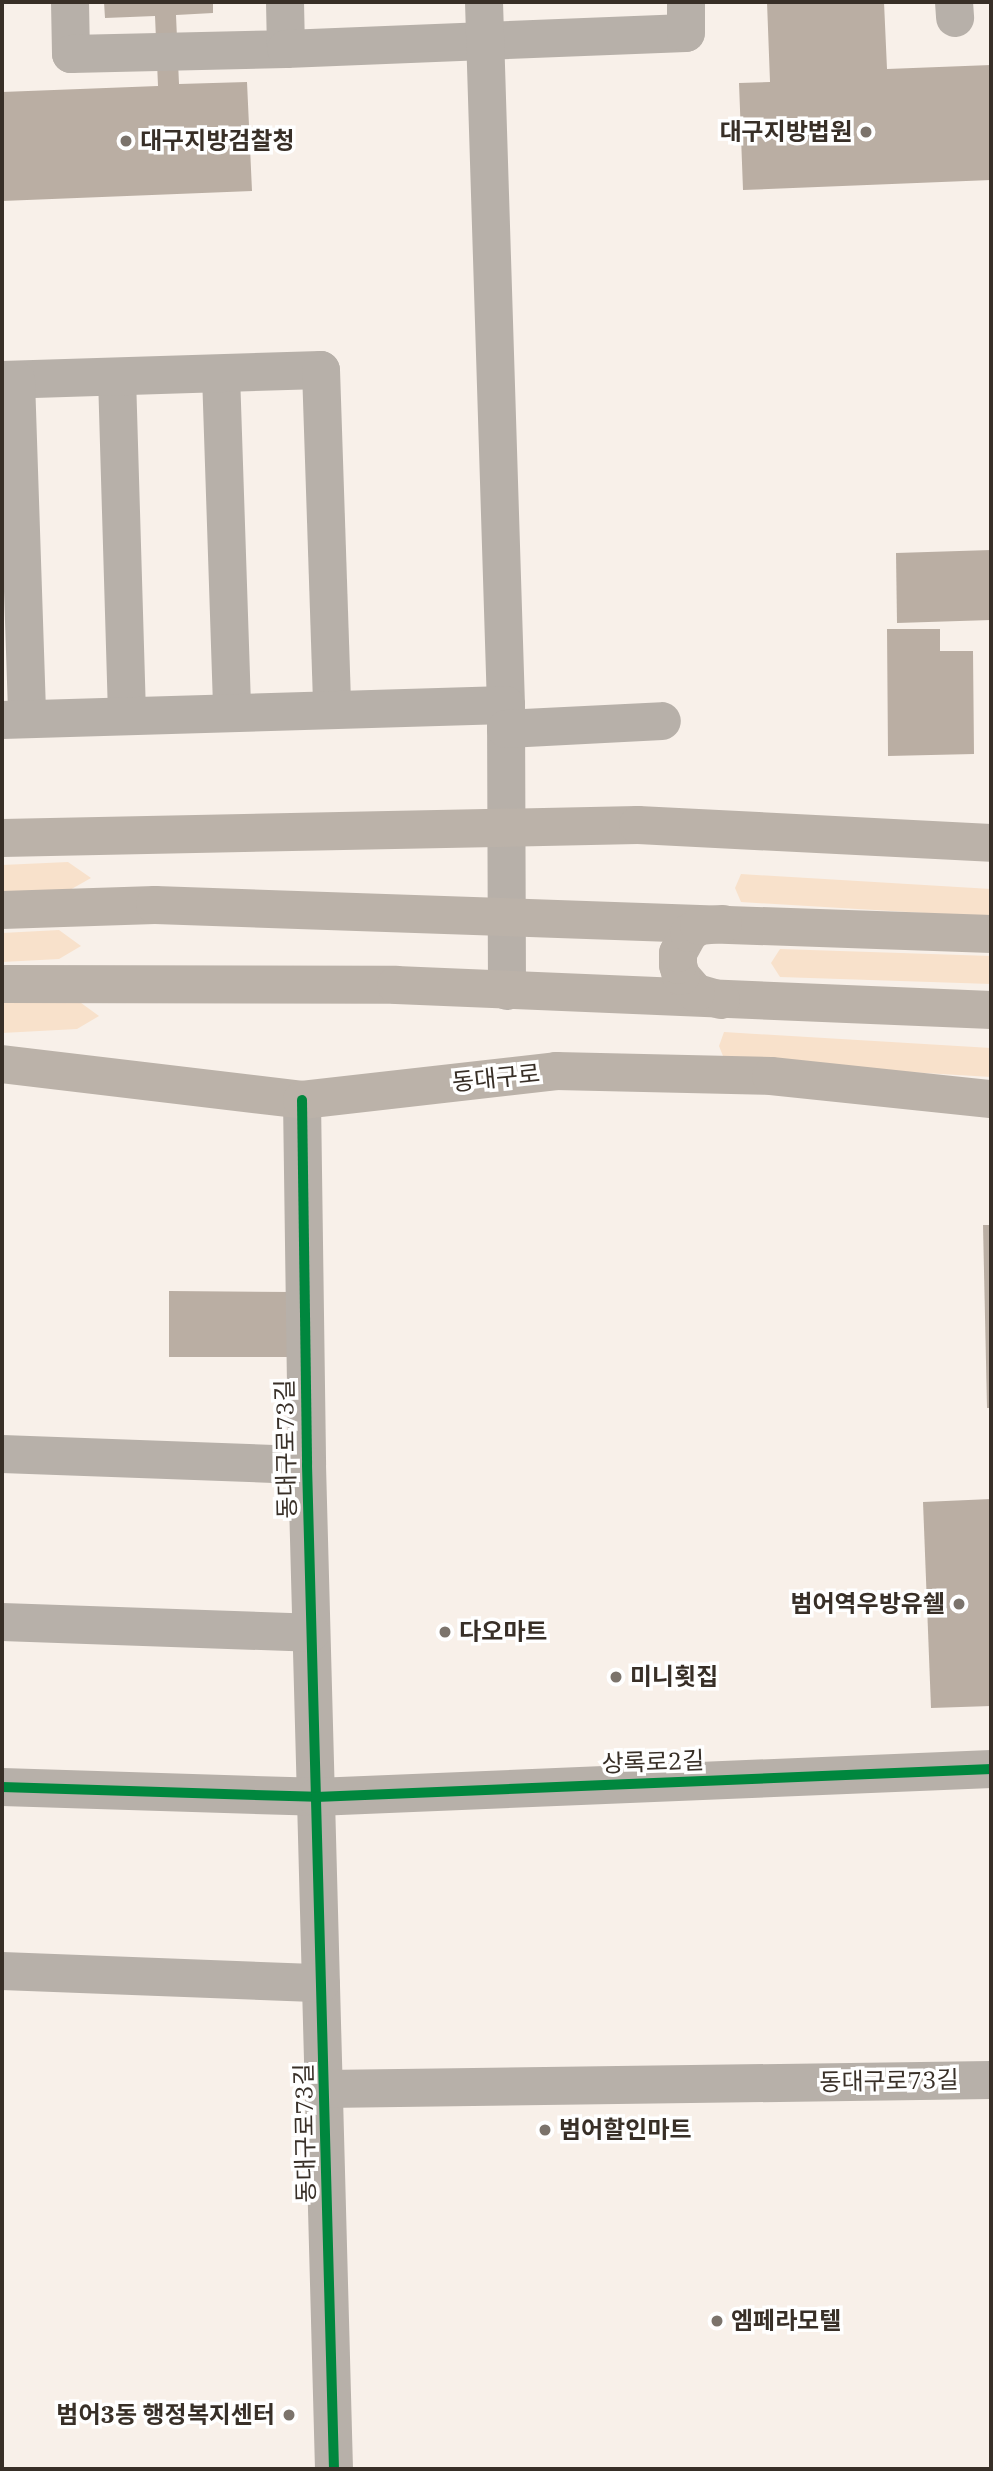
<!DOCTYPE html>
<meta charset="utf-8">
<style>
body{margin:0}
#map{position:relative;width:993px;height:2471px;overflow:hidden;background:#f8f0e9;font-family:"IBM Plex Serif","Noto Sans KR",serif}
div>[style]{position:absolute}
.green>*{inset:0;background:#f8e1cb}
.building>*{inset:0;background:#baaea3}
.minor>*{height:38px;margin:-19px;padding:0 19px;transform-origin:19px;border-radius:19px;background:#b7b0a9}
.major>*{height:38px;margin:-19px;padding:0 19px;transform-origin:19px;border-radius:19px;background:#bbb2a9}
.cycleway>*{height:10px;margin:-5px;padding:0 5px;transform-origin:5px;border-radius:5px;background:#00873e}
.dots>*{width:19px;height:19px;translate:-50% -50%;box-sizing:border-box;border:4px solid #fff;border-radius:50%}
span{translate:-50% -50%;white-space:nowrap;text-align:center;line-height:1.15;-webkit-text-stroke:7px #fff;paint-order:stroke}
.poi-label{font-size:24px;color:#382f27;font-weight:700}
.right{translate:-100% -50%;text-align:right}
.left{translate:0 -50%;text-align:left}
.street-label{font-size:24px;color:#382f27}
.frame{position:absolute;inset:0;border:4px solid #382f27;pointer-events:none}
</style>
<div id="map">
<div class="green">
<div style="clip-path:polygon(68px 862px,91px 878px,68px 891px,2px 894px,2px 865px)"></div>
<div style="clip-path:polygon(741px 874px,991px 889px,991px 917px,741px 902px,735px 888px)"></div>
<div style="clip-path:polygon(59px 930px,81px 946px,59px 959px,2px 962px,2px 933px)"></div>
<div style="clip-path:polygon(780px 949px,991px 956px,991px 984px,780px 977px,771px 963px)"></div>
<div style="clip-path:polygon(77px 1000px,99px 1016px,77px 1029px,2px 1033px,2px 1003px)"></div>
<div style="clip-path:polygon(724px 1032px,991px 1048px,991px 1077px,725px 1061px,719px 1046px)"></div>
</div>
<div class="building">
<div style="clip-path:polygon(104px 2px,213px 2px,213px 13px,176px 15px,179px 84px,247px 82px,252px 191px,2px 201px,2px 92px,158px 86px,155px 16px,105px 18px)"></div>
<div style="clip-path:polygon(767px 2px,884px 2px,887px 69px,991px 65px,991px 180px,743px 190px,739px 83px,770px 82px)"></div>
<div style="clip-path:polygon(991px 550px,991px 620px,897px 623px,896px 553px)"></div>
<div style="clip-path:polygon(887px 629px,940px 629px,940px 651px,973px 651px,974px 754px,888px 756px)"></div>
<div style="clip-path:polygon(983px 1225px,991px 1225px,991px 1408px,987px 1408px)"></div>
<div style="clip-path:polygon(169px 1291px,293px 1292px,292px 1357px,169px 1357px)"></div>
<div style="clip-path:polygon(991px 1499px,991px 1706px,931px 1708px,923px 1502px)"></div>
</div>
<div class="minor">
<div style="left:70px;top:2px;width:52px;rotate:88.9deg"></div>
<div style="left:71px;top:54px;width:215px;rotate:-1.3deg"></div>
<div style="left:285px;top:2px;width:47px;rotate:88.8deg"></div>
<div style="left:286px;top:49px;width:400px;rotate:-2.3deg"></div>
<div style="left:686px;top:33px;width:31px;rotate:-90deg"></div>
<div style="left:484px;top:2px;width:703px;rotate:88.21deg"></div>
<div style="left:506px;top:705px;width:286px;rotate:89.8deg"></div>
<div style="left:954px;top:2px;width:16px;rotate:86deg"></div>
<div style="left:221px;top:374px;width:339px;rotate:88.1deg"></div>
<div style="left:117px;top:377px;width:339px;rotate:88.3deg"></div>
<div style="left:2px;top:380px;width:319px;rotate:-1.8deg"></div>
<div style="left:321px;top:370px;width:340px;rotate:88.1deg"></div>
<div style="left:16px;top:380px;width:339px;rotate:88.1deg"></div>
<div style="left:2px;top:720px;width:504px;rotate:-1.7deg"></div>
<div style="left:506px;top:729px;width:156px;rotate:-2.9deg"></div>
<div style="left:302px;top:1100px;width:365px;rotate:89.2deg"></div>
<div style="left:307px;top:1465px;width:1004px;rotate:88.46deg"></div>
<div style="left:2px;top:1454px;width:305px;rotate:2.1deg"></div>
<div style="left:2px;top:1622px;width:309px;rotate:2deg"></div>
<div style="left:2px;top:1787px;width:314px;rotate:1.8deg"></div>
<div style="left:316px;top:1797px;width:676px;rotate:-2.38deg"></div>
<div style="left:2px;top:1971px;width:319px;rotate:2.2deg"></div>
<div style="left:325px;top:2089px;width:666px;rotate:-0.77deg"></div>
</div>
<div class="major">
<div style="left:2px;top:838px;width:636px;rotate:-1.17deg"></div>
<div style="left:638px;top:825px;width:353px;rotate:2.9deg"></div>
<div style="left:2px;top:910px;width:153px;rotate:-1.9deg"></div>
<div style="left:155px;top:905px;width:837px;rotate:1.99deg"></div>
<div style="left:2px;top:984px;width:394px;rotate:0.1deg"></div>
<div style="left:396px;top:985px;width:596px;rotate:2.41deg"></div>
<div style="left:721px;top:1000px;width:26px;rotate:-164deg"></div>
<div style="left:696px;top:993px;width:23px;rotate:-131deg"></div>
<div style="left:681px;top:976px;width:11px;rotate:-105deg"></div>
<div style="left:678px;top:965px;width:12px;rotate:-90deg"></div>
<div style="left:678px;top:953px;width:23px;rotate:-61deg"></div>
<div style="left:689px;top:933px;width:12px;rotate:-35deg"></div>
<div style="left:699px;top:926px;width:24px;rotate:-5deg"></div>
<div style="left:2px;top:1064px;width:302px;rotate:6.8deg"></div>
<div style="left:302px;top:1100px;width:256px;rotate:-6.5deg"></div>
<div style="left:556px;top:1071px;width:215px;rotate:1.3deg"></div>
<div style="left:771px;top:1076px;width:221px;rotate:6deg"></div>
</div>
<div class="cycleway">
<div style="left:302px;top:1100px;width:365px;rotate:89.2deg"></div>
<div style="left:307px;top:1465px;width:1004px;rotate:88.46deg"></div>
<div style="left:2px;top:1787px;width:314px;rotate:1.8deg"></div>
<div style="left:316px;top:1797px;width:676px;rotate:-2.38deg"></div>
</div>
<div class="dots">
<div style="left:866px;top:132px;background:#7b736b"></div>
<div style="left:126px;top:141px;background:#7b736b"></div>
<div style="left:959px;top:1604px;background:#7b736b"></div>
<div style="left:445px;top:1632px;background:#7b736b"></div>
<div style="left:616px;top:1677px;background:#7b736b"></div>
<div style="left:545px;top:2130px;background:#7b736b"></div>
<div style="left:717px;top:2321px;background:#7b736b"></div>
<div style="left:289px;top:2415px;background:#7b736b"></div>
</div>
<div class="poi-label">
<span class="right" style="left:852px;top:132px">대구지방법원</span>
<span class="left" style="left:140px;top:141px">대구지방검찰청</span>
<span class="right" style="left:945px;top:1604px">범어역우방유쉘</span>
<span class="left" style="left:459px;top:1632px">다오마트</span>
<span class="left" style="left:630px;top:1677px">미니횟집</span>
<span class="left" style="left:559px;top:2130px">범어할인마트</span>
<span class="left" style="left:731px;top:2321px">엠페라모텔</span>
<span class="right" style="left:275px;top:2415px">범어3동 행정복지센터</span>
</div>
<div class="street-label">
<span style="left:496px;top:1078px;rotate:-6deg">동대구로</span>
<span style="left:286px;top:1449px;rotate:-91deg">동대구로73길</span>
<span style="left:653px;top:1762px;rotate:-2deg">상록로2길</span>
<span style="left:889px;top:2081px;rotate:-1deg">동대구로73길</span>
<span style="left:305px;top:2133px;rotate:-91deg">동대구로73길</span>
</div>
<div class="frame"></div>
</div>
